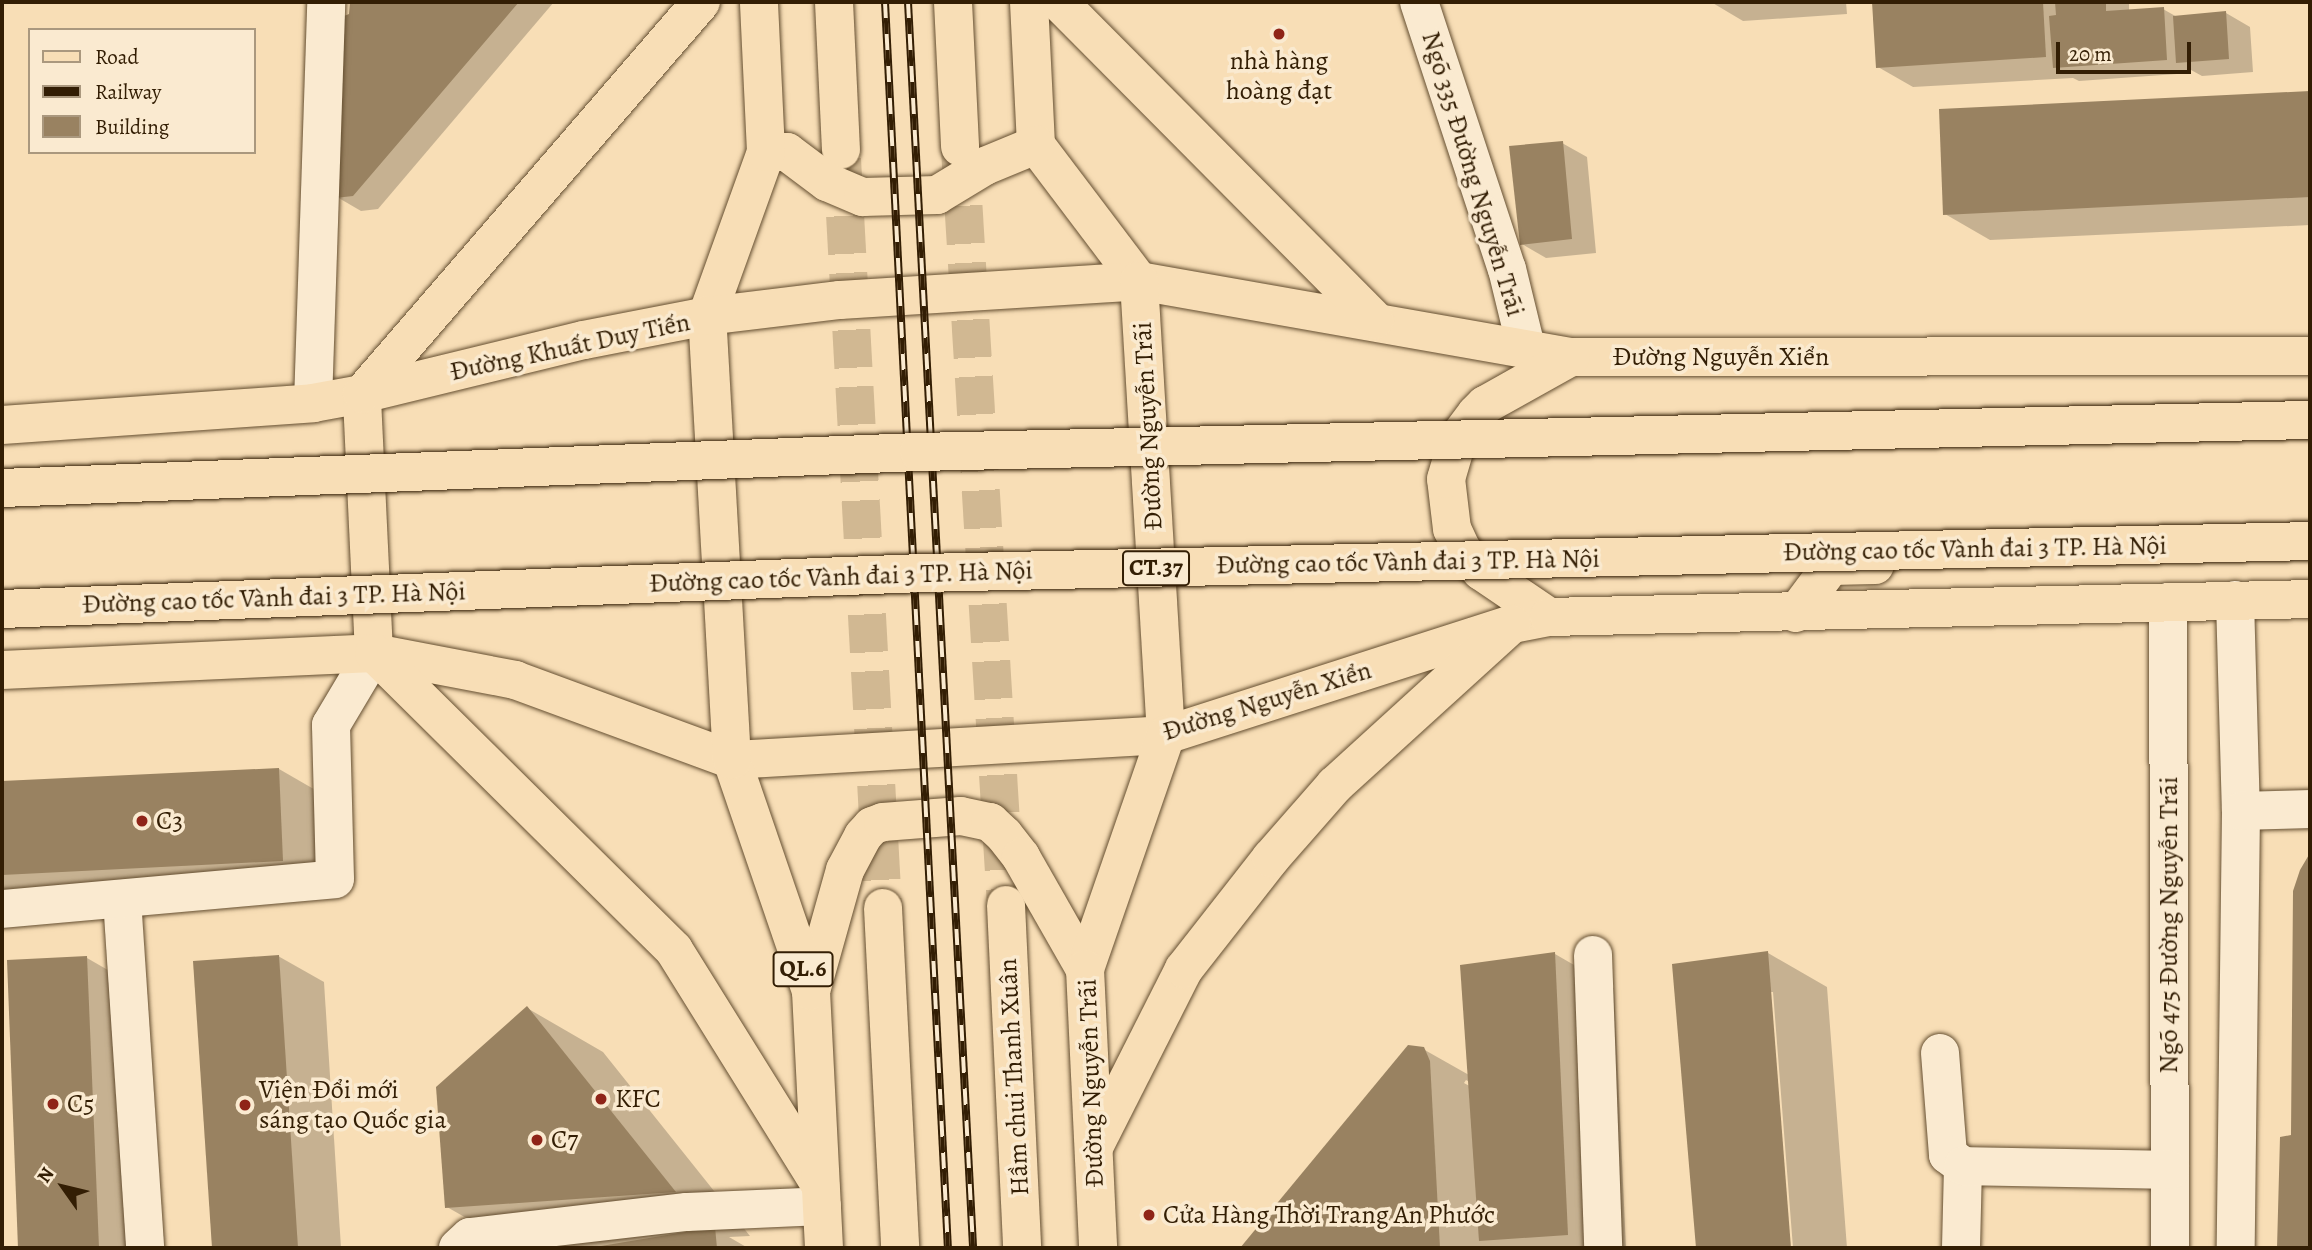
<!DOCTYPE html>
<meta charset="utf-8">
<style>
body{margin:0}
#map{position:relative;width:2312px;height:1250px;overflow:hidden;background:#f8deb6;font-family:Alegreya,serif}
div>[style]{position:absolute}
.shadow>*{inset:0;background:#0003}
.building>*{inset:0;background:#998261}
.major-tunnel>*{height:38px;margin-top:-19px;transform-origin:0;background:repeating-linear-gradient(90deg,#d1b892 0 38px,transparent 0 57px)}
.roads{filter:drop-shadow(0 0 2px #644e30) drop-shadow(0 0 2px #644e30)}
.minor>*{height:38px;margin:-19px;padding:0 19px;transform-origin:19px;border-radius:19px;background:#faead0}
.major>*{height:38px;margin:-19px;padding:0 19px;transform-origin:19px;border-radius:19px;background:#f8deb6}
.highway>*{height:38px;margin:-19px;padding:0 19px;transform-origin:19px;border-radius:19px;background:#f8deb6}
.rail>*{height:8px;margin-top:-4px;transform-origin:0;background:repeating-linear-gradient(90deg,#faead0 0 16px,#331e04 0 32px);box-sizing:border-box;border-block:2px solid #331e04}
.bridges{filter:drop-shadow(0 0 2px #331e04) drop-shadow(0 0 2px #331e04)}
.highway-bridge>*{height:38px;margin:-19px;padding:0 19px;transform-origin:19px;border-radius:19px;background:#f8deb6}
.dots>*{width:19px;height:19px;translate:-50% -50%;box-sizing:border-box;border:4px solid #faead0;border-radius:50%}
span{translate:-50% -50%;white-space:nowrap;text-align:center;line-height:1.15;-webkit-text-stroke:7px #faead0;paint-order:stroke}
.shield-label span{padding:2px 5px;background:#faead0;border:2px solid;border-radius:5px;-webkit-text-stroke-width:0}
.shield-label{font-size:24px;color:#331e04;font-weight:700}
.poi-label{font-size:26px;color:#331e04}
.left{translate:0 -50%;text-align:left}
.street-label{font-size:26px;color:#331e04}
.frame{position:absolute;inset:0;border:4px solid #331e04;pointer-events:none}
.legend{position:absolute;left:28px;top:28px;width:228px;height:126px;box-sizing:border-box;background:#faead0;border:2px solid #aa987e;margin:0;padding:9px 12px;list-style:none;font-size:21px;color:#331e04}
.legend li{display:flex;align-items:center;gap:14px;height:35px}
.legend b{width:35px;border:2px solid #aa987e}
.north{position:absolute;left:28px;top:1152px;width:70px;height:70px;-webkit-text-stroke:5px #faead0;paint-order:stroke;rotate:304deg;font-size:19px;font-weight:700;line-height:28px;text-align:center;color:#331e04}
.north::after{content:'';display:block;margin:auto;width:24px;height:32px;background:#331e04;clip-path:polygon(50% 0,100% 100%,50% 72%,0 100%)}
.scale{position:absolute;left:2056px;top:42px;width:135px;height:32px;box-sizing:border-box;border:4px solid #331e04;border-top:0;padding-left:9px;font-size:21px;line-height:24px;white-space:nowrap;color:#331e04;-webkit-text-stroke:5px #faead0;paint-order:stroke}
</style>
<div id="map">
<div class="shadow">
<div style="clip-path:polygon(352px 2px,554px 2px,378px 209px,361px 211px,337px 197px)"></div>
<div style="clip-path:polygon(1711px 2px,1846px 2px,1847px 14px,1743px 21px)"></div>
<div style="clip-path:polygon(1881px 2px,2129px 2px,2129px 11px,2163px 9px,2177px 17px,2226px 13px,2250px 27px,2253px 72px,2202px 76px,2191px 70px,2191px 73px,2079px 81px,2073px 78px,1913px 87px,1878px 67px)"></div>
<div style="clip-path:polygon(2310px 93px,2310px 225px,1990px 240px,1945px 214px,1941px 111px)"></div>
<div style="clip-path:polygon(1562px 143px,1587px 157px,1596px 253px,1546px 258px,1522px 244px)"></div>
<div style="clip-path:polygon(279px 769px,338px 803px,342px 895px,2px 911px,2px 782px)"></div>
<div style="clip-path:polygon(2310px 856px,2310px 1248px,2279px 1248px,2281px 1138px,2293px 1137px,2301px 871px)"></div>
<div style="clip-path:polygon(1768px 953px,1827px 987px,1847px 1248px,1793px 1248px,1773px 992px,1769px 992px,1790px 1248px,1698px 1248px,1674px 966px)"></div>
<div style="clip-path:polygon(evenodd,1555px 954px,1614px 988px,1626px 1248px,1242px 1248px,1409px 1047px,1423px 1049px,1469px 1075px,1555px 954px,1466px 1080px,1476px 1086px,1475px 1089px,1464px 1083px,1466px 1080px)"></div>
<div style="clip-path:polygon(278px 956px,324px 982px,341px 1248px,213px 1248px,195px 962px)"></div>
<div style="clip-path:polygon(87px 958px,146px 992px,156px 1248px,20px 1248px,9px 962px)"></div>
<div style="clip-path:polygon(527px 1008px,603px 1052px,750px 1236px,729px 1237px,748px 1248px,519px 1248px,447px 1207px)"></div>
</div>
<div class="building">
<div style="clip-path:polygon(350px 2px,519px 2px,353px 196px,335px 198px,334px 20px,349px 14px)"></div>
<div style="clip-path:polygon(1872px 2px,2043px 2px,2046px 57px,1876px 68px)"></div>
<div style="clip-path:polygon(2055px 2px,2106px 2px,2106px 11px,2164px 7px,2167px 60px,2053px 68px,2049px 16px,2056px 15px)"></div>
<div style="clip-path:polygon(2226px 11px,2229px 59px,2176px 63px,2173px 16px)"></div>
<div style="clip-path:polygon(2310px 91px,2310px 197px,1943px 215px,1939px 109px)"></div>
<div style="clip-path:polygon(1563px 141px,1572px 239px,1520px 245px,1509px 146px)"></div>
<div style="clip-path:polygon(279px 768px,283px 861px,2px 875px,2px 781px)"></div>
<div style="clip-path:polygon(2310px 853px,2310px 1248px,2277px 1248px,2280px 1137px,2291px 1135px,2293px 891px,2300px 870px)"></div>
<div style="clip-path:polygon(1768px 951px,1791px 1248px,1696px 1248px,1672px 964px)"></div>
<div style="clip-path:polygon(1555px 952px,1568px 1235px,1479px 1241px,1460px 965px)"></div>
<div style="clip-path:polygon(279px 955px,298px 1248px,212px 1248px,193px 961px)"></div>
<div style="clip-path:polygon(87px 956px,99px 1248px,18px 1248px,7px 960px)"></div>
<div style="clip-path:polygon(527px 1006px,676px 1192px,445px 1208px,436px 1087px)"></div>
<div style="clip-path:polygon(1408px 1045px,1424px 1047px,1430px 1061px,1440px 1248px,1240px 1248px)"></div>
<div style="clip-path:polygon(715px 1227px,717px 1248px,595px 1248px,595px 1247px)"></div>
</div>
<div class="major-tunnel">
<div style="left:960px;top:149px;width:757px;rotate:86.52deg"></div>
<div style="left:842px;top:159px;width:750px;rotate:86.87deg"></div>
</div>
<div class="roads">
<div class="minor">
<div style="left:1419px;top:2px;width:281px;rotate:71.8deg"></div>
<div style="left:1507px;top:269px;width:80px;rotate:76.3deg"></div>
<div style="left:313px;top:403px;width:401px;rotate:-88.1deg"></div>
<div style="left:2235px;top:600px;width:211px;rotate:88.4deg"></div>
<div style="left:2241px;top:811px;width:437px;rotate:90.7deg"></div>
<div style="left:2168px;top:602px;width:646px;rotate:89.82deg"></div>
<div style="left:2241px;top:811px;width:69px;rotate:-1.7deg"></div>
<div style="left:122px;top:899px;width:350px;rotate:86.2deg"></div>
<div style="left:2px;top:909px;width:334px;rotate:-5.1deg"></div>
<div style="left:335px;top:879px;width:154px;rotate:-91.5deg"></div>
<div style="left:331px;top:725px;width:84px;rotate:-59.2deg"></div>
<div style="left:1593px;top:955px;width:293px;rotate:88deg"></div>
<div style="left:1940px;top:1053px;width:102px;rotate:85.5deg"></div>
<div style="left:1948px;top:1155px;width:19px;rotate:36deg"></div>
<div style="left:458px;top:1248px;width:16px;rotate:-43deg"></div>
<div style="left:470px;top:1237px;width:218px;rotate:-6.6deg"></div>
<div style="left:687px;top:1212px;width:135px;rotate:-2.5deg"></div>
<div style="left:1961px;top:1248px;width:82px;rotate:-88.6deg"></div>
<div style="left:1963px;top:1166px;width:207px;rotate:1.1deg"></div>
</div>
<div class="major">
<div style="left:834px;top:2px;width:148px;rotate:87.3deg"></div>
<div style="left:953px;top:2px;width:145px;rotate:87.2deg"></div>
<div style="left:1029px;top:2px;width:143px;rotate:87.2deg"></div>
<div style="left:1036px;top:145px;width:171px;rotate:52.9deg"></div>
<div style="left:1139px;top:281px;width:439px;rotate:10deg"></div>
<div style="left:1571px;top:357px;width:739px;rotate:-0.08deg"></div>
<div style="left:1059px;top:2px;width:448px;rotate:45.2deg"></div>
<div style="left:766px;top:152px;width:21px"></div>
<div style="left:787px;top:152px;width:50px;rotate:36.9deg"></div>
<div style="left:827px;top:182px;width:39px;rotate:23deg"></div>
<div style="left:863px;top:197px;width:74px;rotate:-1.5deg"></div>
<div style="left:937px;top:195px;width:56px;rotate:-31.1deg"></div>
<div style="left:985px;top:166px;width:55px;rotate:-22.4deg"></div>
<div style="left:2px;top:425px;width:312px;rotate:-4deg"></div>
<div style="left:313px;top:403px;width:50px;rotate:-10.4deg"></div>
<div style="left:362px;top:394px;width:228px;rotate:-13.7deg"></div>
<div style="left:584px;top:340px;width:125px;rotate:-11deg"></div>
<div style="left:707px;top:316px;width:174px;rotate:-70.2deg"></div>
<div style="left:766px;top:152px;width:150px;rotate:-92.7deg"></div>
<div style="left:1796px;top:613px;width:59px;rotate:-53.3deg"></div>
<div style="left:1831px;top:566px;width:44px;rotate:-1.3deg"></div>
<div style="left:1549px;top:617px;width:82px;rotate:-145.9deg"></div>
<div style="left:1481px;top:571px;width:28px;rotate:-132deg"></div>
<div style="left:1462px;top:550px;width:23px;rotate:-115deg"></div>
<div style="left:1452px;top:529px;width:50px;rotate:-96.8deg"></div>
<div style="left:1446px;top:479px;width:43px;rotate:-73.7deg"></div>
<div style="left:1458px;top:438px;width:30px;rotate:-53deg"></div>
<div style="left:1476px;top:414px;width:13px;rotate:-45deg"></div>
<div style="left:1485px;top:405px;width:98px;rotate:-29.2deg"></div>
<div style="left:374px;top:653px;width:259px;rotate:-92.7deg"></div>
<div style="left:362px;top:394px;width:518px;rotate:-49.15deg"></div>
<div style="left:2px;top:670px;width:372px;rotate:-2.6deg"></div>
<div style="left:374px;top:653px;width:144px;rotate:10.8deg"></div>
<div style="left:515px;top:680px;width:231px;rotate:20.2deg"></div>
<div style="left:1166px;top:735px;width:363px;rotate:-17.8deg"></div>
<div style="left:1512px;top:624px;width:38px;rotate:-11deg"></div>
<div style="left:1549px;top:617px;width:761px;rotate:-1.35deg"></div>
<div style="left:1006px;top:905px;width:343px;rotate:87.3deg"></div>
<div style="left:883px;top:908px;width:340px;rotate:87.1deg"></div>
</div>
<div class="highway">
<div style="left:374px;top:653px;width:422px;rotate:44.7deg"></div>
<div style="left:674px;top:950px;width:277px;rotate:58.1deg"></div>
<div style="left:732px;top:760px;width:435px;rotate:-3.3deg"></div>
<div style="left:811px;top:991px;width:126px;rotate:-74.3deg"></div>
<div style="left:845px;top:870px;width:38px;rotate:-62deg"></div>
<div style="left:863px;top:836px;width:13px;rotate:-48deg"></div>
<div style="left:872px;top:826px;width:12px;rotate:-20deg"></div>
<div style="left:883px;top:822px;width:78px;rotate:-4.4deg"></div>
<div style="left:961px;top:816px;width:30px;rotate:12deg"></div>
<div style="left:990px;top:822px;width:19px;rotate:43deg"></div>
<div style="left:1004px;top:835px;width:28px;rotate:52deg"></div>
<div style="left:1021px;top:857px;width:129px;rotate:60.3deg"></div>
<div style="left:1095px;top:1145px;width:197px;rotate:-63.2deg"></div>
<div style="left:1184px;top:969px;width:141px;rotate:-51.9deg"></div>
<div style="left:1271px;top:858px;width:97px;rotate:-48.8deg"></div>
<div style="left:1335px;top:785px;width:239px;rotate:-42.3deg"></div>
<div style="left:824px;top:1248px;width:257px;rotate:-92.9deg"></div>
<div style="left:811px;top:991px;width:244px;rotate:-108.9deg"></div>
<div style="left:732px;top:760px;width:445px;rotate:-93.2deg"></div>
<div style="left:707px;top:316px;width:134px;rotate:-6.9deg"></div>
<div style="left:840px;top:300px;width:300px;rotate:-3.6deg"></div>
<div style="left:1139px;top:281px;width:455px;rotate:86.6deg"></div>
<div style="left:1166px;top:735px;width:248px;rotate:109.1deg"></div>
<div style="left:1085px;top:969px;width:279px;rotate:87.3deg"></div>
</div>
</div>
<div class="rail">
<div style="left:885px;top:2px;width:1248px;rotate:87.11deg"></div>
<div style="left:908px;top:2px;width:1248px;rotate:87.01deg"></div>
</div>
<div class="bridges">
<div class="highway-bridge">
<div style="left:2px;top:488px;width:918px;rotate:-2.25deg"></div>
<div style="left:919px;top:452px;width:1391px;rotate:-1.32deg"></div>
<div style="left:2px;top:609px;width:922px;rotate:-2.24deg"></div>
<div style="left:923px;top:573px;width:1387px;rotate:-1.32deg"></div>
</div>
</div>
<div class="dots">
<div style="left:1279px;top:34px;background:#8f2418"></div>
<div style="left:142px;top:821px;background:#8f2418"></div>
<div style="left:601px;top:1099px;background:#8f2418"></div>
<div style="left:53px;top:1104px;background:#8f2418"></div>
<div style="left:245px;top:1105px;background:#8f2418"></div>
<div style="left:537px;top:1140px;background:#8f2418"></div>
<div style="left:1149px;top:1215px;background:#8f2418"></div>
</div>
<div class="shield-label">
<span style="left:1156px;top:568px">CT.37</span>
<span style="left:803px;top:969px">QL.6</span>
</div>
<div class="poi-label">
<span style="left:1279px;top:76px">nhà hàng<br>hoàng đạt</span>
<span class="left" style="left:156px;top:821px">C3</span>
<span class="left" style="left:259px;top:1105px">Viện Đổi mới<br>sáng tạo Quốc gia</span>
<span class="left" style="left:615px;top:1099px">KFC</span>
<span class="left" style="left:67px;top:1104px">C5</span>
<span class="left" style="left:551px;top:1140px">C7</span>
<span class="left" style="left:1163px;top:1215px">Cửa Hàng Thời Trang An Phước</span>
</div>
<div class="street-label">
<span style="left:1473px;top:174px;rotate:73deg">Ngõ 335 Đường Nguyễn Trãi</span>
<span style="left:570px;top:347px;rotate:-12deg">Đường Khuất Duy Tiến</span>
<span style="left:1721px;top:357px">Đường Nguyễn Xiển</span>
<span style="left:1148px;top:426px;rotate:-93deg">Đường Nguyễn Trãi</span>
<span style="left:1975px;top:549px;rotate:-1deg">Đường cao tốc Vành đai 3 TP. Hà Nội</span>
<span style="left:1408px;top:562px;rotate:-1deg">Đường cao tốc Vành đai 3 TP. Hà Nội</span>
<span style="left:841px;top:577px;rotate:-2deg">Đường cao tốc Vành đai 3 TP. Hà Nội</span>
<span style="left:274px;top:598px;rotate:-2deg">Đường cao tốc Vành đai 3 TP. Hà Nội</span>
<span style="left:1267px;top:701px;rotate:-17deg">Đường Nguyễn Xiển</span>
<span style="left:2169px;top:925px;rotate:-90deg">Ngõ 475 Đường Nguyễn Trãi</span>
<span style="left:1014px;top:1077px;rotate:-93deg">Hầm chui Thanh Xuân</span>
<span style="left:1091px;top:1083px;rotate:-92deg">Đường Nguyễn Trãi</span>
</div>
<div class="frame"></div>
<ul class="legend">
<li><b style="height:9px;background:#f8deb6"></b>Road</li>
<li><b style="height:9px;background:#331e04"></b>Railway</li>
<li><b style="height:19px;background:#998261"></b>Building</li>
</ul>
<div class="north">N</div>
<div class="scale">20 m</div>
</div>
